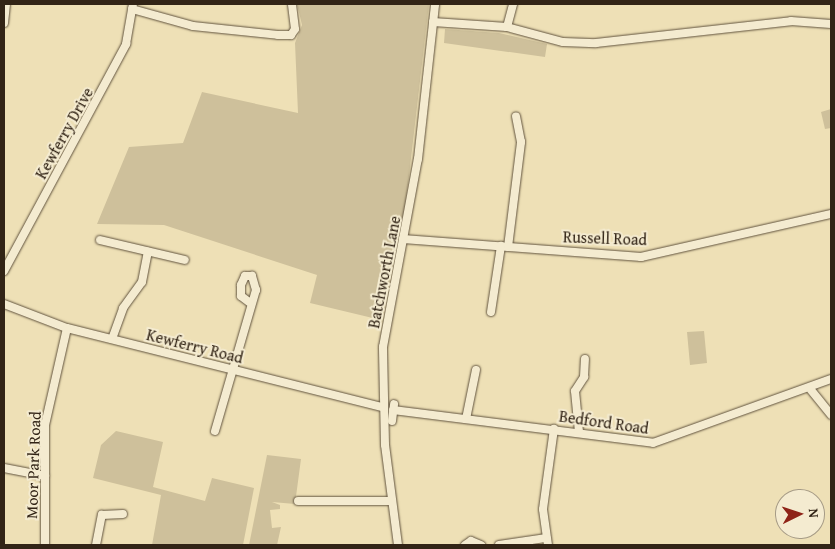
<!DOCTYPE html>
<style>
body{margin:0}
#map{position:relative;width:835px;height:549px;overflow:hidden;background:#eee0b6;font-family:"Gentium Book Plus",serif}
div>[style]{position:absolute}
.green>*{inset:0;background:#cec09b}
.roads{filter:drop-shadow(0 0 1px #61533e) drop-shadow(0 0 1px #61533e)}
.minor>*{height:8px;margin:-4px;padding:0 4px;transform-origin:4px;border-radius:4px;background:#f4ebd0}
span{translate:-50% -50%;white-space:nowrap;text-align:center;line-height:1.15;-webkit-text-stroke:4px #f4ebd0;paint-order:stroke}
.street-label{font-size:16px;color:#322416}
.frame{position:absolute;inset:0;border:5px solid #322416;pointer-events:none}
.north{position:absolute;left:775px;top:489px;width:50px;height:50px;box-sizing:border-box;background:#f4ebd0;border:1px solid #a69b86;border-radius:50%;rotate:86deg;font-size:14px;font-weight:700;line-height:20px;text-align:center;color:#322416}
.north::after{content:'';display:block;margin:auto;width:18px;height:22px;background:#8f2418;clip-path:polygon(50% 0,100% 100%,50% 72%,0 100%)}
</style>
<div id="map">
<div class="green">
<div style="clip-path:polygon(297px 4px,429px 4px,405px 210px,381px 320px,310px 303px,317px 275px,164px 225px,97px 224px,129px 147px,183px 143px,202px 92px,298px 113px,295px 43px,302px 25px)"></div>
<div style="clip-path:polygon(445px 29px,499px 33px,547px 44px,545px 57px,444px 43px)"></div>
<div style="clip-path:polygon(831px 109px,831px 128px,825px 129px,821px 112px)"></div>
<div style="clip-path:polygon(704px 331px,707px 363px,690px 365px,687px 332px)"></div>
<div style="clip-path:polygon(116px 431px,163px 442px,153px 487px,205px 501px,212px 478px,254px 488px,243px 545px,152px 545px,161px 495px,93px 478px,101px 445px)"></div>
<div style="clip-path:polygon(267px 455px,301px 459px,295px 504px,272px 502px,280px 505px,280px 509px,270px 510px,272px 528px,281px 527px,277px 545px,249px 545px)"></div>
</div>
<div class="roads">
<div class="minor">
<div style="left:132px;top:9px;width:63px;rotate:15.6deg"></div>
<div style="left:193px;top:26px;width:85px;rotate:6deg"></div>
<div style="left:278px;top:35px;width:13px"></div>
<div style="left:291px;top:35px;width:7px;rotate:-56deg"></div>
<div style="left:295px;top:29px;width:25px;rotate:-97deg"></div>
<div style="left:433px;top:22px;width:74px;rotate:3.9deg"></div>
<div style="left:507px;top:27px;width:58px;rotate:15deg"></div>
<div style="left:563px;top:42px;width:33px;rotate:2deg"></div>
<div style="left:596px;top:43px;width:196px;rotate:-6.4deg"></div>
<div style="left:791px;top:21px;width:40px;rotate:4.3deg"></div>
<div style="left:4px;top:23px;width:19px;rotate:-84deg"></div>
<div style="left:507px;top:27px;width:24px;rotate:-75deg"></div>
<div style="left:403px;top:239px;width:239px;rotate:4.3deg"></div>
<div style="left:641px;top:257px;width:195px;rotate:-12.8deg"></div>
<div style="left:100px;top:240px;width:87px;rotate:13.2deg"></div>
<div style="left:508px;top:247px;width:106px;rotate:-82.9deg"></div>
<div style="left:521px;top:142px;width:26px;rotate:-101deg"></div>
<div style="left:4px;top:271px;width:258px;rotate:-61.7deg"></div>
<div style="left:126px;top:44px;width:41px;rotate:-80.1deg"></div>
<div style="left:4px;top:304px;width:67px;rotate:20.9deg"></div>
<div style="left:67px;top:328px;width:325px;rotate:14.1deg"></div>
<div style="left:491px;top:312px;width:67px;rotate:-81.4deg"></div>
<div style="left:112px;top:339px;width:33px;rotate:-70deg"></div>
<div style="left:123px;top:308px;width:32px;rotate:-54deg"></div>
<div style="left:142px;top:282px;width:31px;rotate:-79deg"></div>
<div style="left:811px;top:390px;width:32px;rotate:51deg"></div>
<div style="left:393px;top:410px;width:262px;rotate:7.2deg"></div>
<div style="left:653px;top:443px;width:189px;rotate:-19.8deg"></div>
<div style="left:466px;top:419px;width:50px;rotate:-78.5deg"></div>
<div style="left:392px;top:421px;width:17px;rotate:-83deg"></div>
<div style="left:215px;top:431px;width:147px;rotate:-73.8deg"></div>
<div style="left:256px;top:290px;width:15px;rotate:-106deg"></div>
<div style="left:252px;top:276px;width:7px;rotate:180deg"></div>
<div style="left:245px;top:276px;width:10px;rotate:114deg"></div>
<div style="left:241px;top:285px;width:11px;rotate:90deg"></div>
<div style="left:241px;top:296px;width:10px;rotate:37deg"></div>
<div style="left:579px;top:432px;width:41px;rotate:-95.6deg"></div>
<div style="left:575px;top:391px;width:17px;rotate:-57deg"></div>
<div style="left:584px;top:377px;width:18px;rotate:-87deg"></div>
<div style="left:4px;top:468px;width:42px;rotate:11deg"></div>
<div style="left:298px;top:501px;width:94px"></div>
<div style="left:45px;top:545px;width:120px;rotate:-90deg"></div>
<div style="left:45px;top:425px;width:99px;rotate:-77.2deg"></div>
<div style="left:96px;top:545px;width:31px;rotate:-79deg"></div>
<div style="left:102px;top:515px;width:21px;rotate:-3deg"></div>
<div style="left:398px;top:545px;width:101px;rotate:-97.4deg"></div>
<div style="left:385px;top:445px;width:98px;rotate:-91.2deg"></div>
<div style="left:383px;top:347px;width:191px;rotate:-79.5deg"></div>
<div style="left:418px;top:159px;width:156px;rotate:-83.7deg"></div>
<div style="left:465px;top:545px;width:7px;rotate:-34deg"></div>
<div style="left:471px;top:541px;width:11px;rotate:22deg"></div>
<div style="left:499px;top:545px;width:48px;rotate:-8.5deg"></div>
<div style="left:548px;top:545px;width:36px;rotate:-98deg"></div>
<div style="left:543px;top:509px;width:81px;rotate:-82.2deg"></div>
</div>
</div>
<div class="street-label">
<span style="left:64px;top:133px;rotate:-61deg">Kewferry Drive</span>
<span style="left:605px;top:238px;rotate:2deg">Russell Road</span>
<span style="left:384px;top:272px;rotate:-79deg">Batchworth Lane</span>
<span style="left:195px;top:346px;rotate:14deg">Kewferry Road</span>
<span style="left:604px;top:422px;rotate:8deg">Bedford Road</span>
<span style="left:33px;top:465px;rotate:-88deg">Moor Park Road</span>
</div>
<div class="frame"></div>
<div class="north">N</div>
</div>
